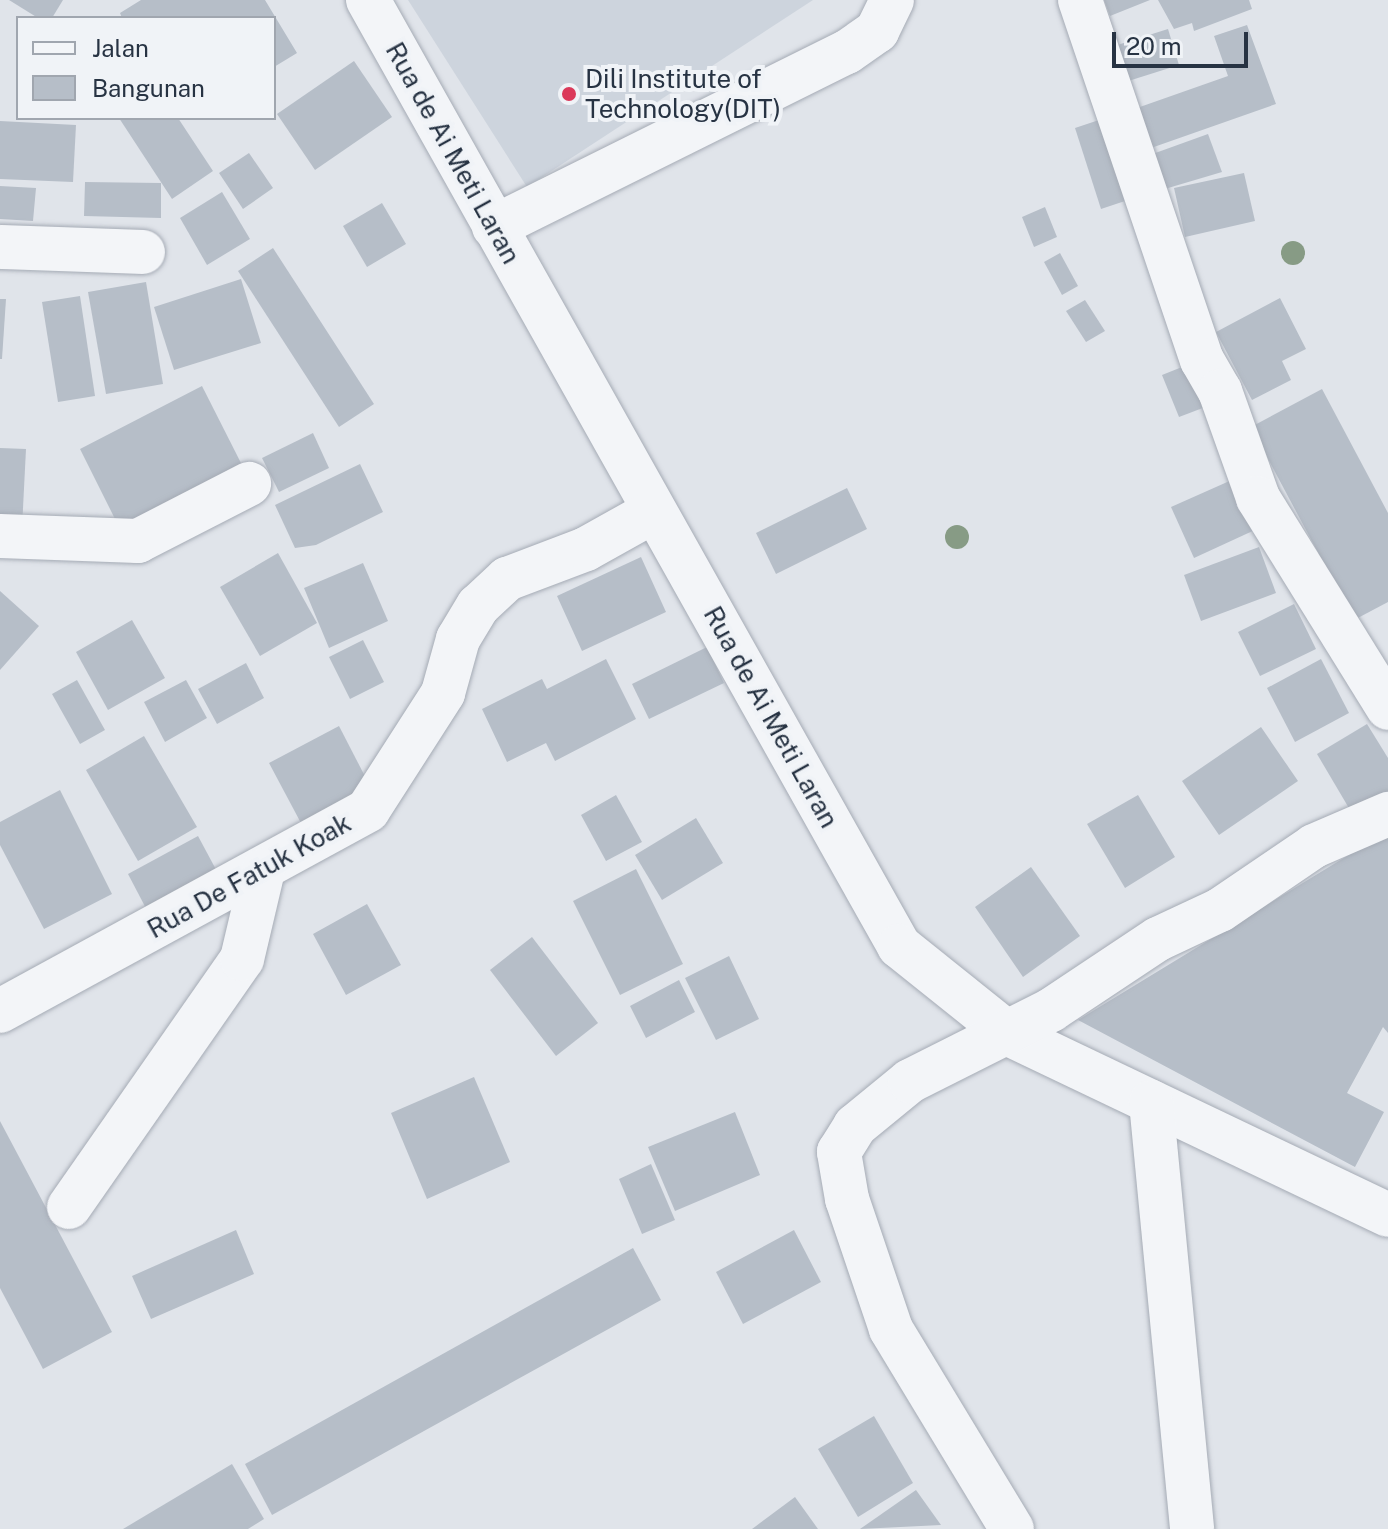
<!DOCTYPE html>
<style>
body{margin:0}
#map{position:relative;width:1388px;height:1529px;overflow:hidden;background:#e0e4ea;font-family:"Public Sans",sans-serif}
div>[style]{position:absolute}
.built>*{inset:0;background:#cdd4dd}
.building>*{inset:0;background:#b6bec8}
.roads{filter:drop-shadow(0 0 2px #a5abb5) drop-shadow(0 0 2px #a5abb5)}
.minor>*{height:44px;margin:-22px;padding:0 22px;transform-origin:22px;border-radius:22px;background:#f3f5f8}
.trees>*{width:24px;height:24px;margin:-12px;border-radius:50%;background:#879b85}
.dots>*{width:22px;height:22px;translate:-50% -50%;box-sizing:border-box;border:4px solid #f0f3f7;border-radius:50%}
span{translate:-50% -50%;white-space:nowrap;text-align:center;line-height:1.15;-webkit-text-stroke:8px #f0f3f7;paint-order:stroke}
.poi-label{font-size:26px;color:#273343}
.left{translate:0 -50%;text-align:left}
.street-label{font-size:26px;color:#273343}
.legend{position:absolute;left:16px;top:16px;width:260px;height:104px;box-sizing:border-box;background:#f0f3f7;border:2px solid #a0a6af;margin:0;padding:10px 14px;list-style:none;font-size:24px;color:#273343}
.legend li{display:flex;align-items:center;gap:16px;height:40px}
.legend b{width:40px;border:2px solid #a0a6af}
.scale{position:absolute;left:1112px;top:32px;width:136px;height:36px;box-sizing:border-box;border:4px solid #273343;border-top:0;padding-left:10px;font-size:24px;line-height:28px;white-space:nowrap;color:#273343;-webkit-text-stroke:6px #f0f3f7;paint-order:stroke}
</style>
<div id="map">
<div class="built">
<div style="clip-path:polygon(408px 0,813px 0,527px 187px)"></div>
</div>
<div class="building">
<div style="clip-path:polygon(9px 0,63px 0,52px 18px,38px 18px)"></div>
<div style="clip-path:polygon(141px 0,265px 0,297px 53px,274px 67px,274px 18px,122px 18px,120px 13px)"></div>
<div style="clip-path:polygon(1104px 0,1150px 0,1110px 16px)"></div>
<div style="clip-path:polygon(1158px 0,1249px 0,1252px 9px,1194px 31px,1192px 23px,1174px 29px)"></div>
<div style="clip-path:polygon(1247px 25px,1276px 104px,1151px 148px,1137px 108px,1228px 76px,1214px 36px)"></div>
<div style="clip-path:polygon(1168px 29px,1179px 65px,1122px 83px,1111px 47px)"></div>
<div style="clip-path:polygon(354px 61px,392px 117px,315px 170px,277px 114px)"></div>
<div style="clip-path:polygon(1111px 116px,1137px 197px,1101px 209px,1075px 128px)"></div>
<div style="clip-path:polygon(119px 118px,178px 118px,213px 171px,172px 199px)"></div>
<div style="clip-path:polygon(0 121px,76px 125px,73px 182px,0 179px)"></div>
<div style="clip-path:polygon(1208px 134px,1222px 172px,1158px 191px,1147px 156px)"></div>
<div style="clip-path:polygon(249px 153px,273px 188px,243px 209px,219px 173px)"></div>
<div style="clip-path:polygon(1244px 173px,1255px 221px,1185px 237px,1174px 188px)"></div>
<div style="clip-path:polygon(85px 182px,161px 183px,161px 218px,84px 216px)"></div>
<div style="clip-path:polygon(0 186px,36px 188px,33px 221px,0 219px)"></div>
<div style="clip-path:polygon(222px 192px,250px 239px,207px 265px,180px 218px)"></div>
<div style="clip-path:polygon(382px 203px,406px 244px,367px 267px,343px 226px)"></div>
<div style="clip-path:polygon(1045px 207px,1057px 237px,1034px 247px,1022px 217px)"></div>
<div style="clip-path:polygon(273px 248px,374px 404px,339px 427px,238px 271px)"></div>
<div style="clip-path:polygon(1060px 253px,1078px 286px,1062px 295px,1044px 262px)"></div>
<div style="clip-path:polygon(241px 279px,261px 343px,174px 370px,154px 307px)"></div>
<div style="clip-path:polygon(146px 282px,163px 384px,106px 394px,88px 292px)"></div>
<div style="clip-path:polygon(80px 296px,95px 396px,58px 402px,42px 302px)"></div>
<div style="clip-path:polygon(1280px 298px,1306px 349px,1282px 361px,1291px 380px,1252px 400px,1216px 332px)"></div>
<div style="clip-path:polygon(0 299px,6px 299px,2px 359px,0 359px)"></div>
<div style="clip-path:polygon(1085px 300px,1105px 331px,1086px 342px,1066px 311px)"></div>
<div style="clip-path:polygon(1192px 363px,1208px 406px,1179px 417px,1162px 375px)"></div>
<div style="clip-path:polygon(202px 386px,242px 465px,119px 527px,80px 449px)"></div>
<div style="clip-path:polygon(1322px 389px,1388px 513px,1388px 602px,1354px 620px,1251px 427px)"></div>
<div style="clip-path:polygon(313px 433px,329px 468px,279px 492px,262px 458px)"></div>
<div style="clip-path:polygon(0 448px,26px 449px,22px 528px,0 528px)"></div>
<div style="clip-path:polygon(360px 464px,383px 512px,316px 545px,295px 548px,275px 505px)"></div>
<div style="clip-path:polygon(1234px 479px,1257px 529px,1194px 558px,1171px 507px)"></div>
<div style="clip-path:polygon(847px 488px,867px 529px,776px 574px,756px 533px)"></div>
<div style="clip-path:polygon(1259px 547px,1276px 593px,1201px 621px,1184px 575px)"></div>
<div style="clip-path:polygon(278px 553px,317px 623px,260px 656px,220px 587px)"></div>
<div style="clip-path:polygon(641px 557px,666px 612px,582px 651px,557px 596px)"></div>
<div style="clip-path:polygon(363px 563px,388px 621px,329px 648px,304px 588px)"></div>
<div style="clip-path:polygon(0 591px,39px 626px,0 670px)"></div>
<div style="clip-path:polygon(1294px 604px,1316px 649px,1260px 676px,1238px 632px)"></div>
<div style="clip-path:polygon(132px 620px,165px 678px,108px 710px,76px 652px)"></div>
<div style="clip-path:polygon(363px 640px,384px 682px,350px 699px,329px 657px)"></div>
<div style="clip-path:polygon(707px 647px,724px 683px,649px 719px,632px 684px)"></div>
<div style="clip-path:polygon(606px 659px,636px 719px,555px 761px,546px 743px,507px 762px,482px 709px,542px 679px,547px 689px)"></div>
<div style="clip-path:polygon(1321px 659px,1349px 713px,1295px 742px,1267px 688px)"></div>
<div style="clip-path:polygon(246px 663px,264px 698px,217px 724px,198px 689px)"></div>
<div style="clip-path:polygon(77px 680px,105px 730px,80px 744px,52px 694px)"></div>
<div style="clip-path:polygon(186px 680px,207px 718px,165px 742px,144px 702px)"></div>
<div style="clip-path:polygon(1367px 724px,1388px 758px,1388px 794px,1353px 815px,1317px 754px)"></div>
<div style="clip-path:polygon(339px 726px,371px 788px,302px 825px,269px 763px)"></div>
<div style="clip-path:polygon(1261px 727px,1298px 781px,1219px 835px,1182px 781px)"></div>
<div style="clip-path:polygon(144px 736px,197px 827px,138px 861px,86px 770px)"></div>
<div style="clip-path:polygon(60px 790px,112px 894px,44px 929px,0 845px,0 822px)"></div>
<div style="clip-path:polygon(616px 795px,642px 842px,606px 861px,581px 815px)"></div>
<div style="clip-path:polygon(1138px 795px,1175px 857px,1125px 888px,1087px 824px)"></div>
<div style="clip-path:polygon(696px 818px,723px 863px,662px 900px,635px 855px)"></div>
<div style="clip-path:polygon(1388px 831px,1388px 1033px,1383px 1027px,1347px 1093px,1384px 1112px,1355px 1167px,1078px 1020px)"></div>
<div style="clip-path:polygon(198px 836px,220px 877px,150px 916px,128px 874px)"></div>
<div style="clip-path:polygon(1031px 867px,1080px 936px,1023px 977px,975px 907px)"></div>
<div style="clip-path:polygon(636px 869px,683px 964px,620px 995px,573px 901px)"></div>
<div style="clip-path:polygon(367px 904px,401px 965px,346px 995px,313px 934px)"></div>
<div style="clip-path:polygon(532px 937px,598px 1023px,556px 1056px,490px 970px)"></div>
<div style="clip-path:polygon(729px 956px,759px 1019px,716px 1040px,685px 978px)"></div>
<div style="clip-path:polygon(679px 980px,695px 1012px,646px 1038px,630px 1006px)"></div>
<div style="clip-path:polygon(474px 1077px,510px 1162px,427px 1199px,391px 1113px)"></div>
<div style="clip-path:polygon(735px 1112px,760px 1175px,675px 1211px,648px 1147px)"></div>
<div style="clip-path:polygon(0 1121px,112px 1332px,43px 1369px,0 1288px)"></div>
<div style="clip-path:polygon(651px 1164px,675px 1220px,642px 1234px,619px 1179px)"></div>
<div style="clip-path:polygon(236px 1230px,254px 1274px,151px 1319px,132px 1276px)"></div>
<div style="clip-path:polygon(794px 1230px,821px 1282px,743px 1324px,716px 1272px)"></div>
<div style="clip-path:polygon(633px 1248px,661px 1300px,272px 1515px,245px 1464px)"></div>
<div style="clip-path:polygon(874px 1416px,913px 1483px,858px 1517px,818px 1449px)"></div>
<div style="clip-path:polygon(232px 1464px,264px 1519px,248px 1529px,123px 1529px)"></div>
<div style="clip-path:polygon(916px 1490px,941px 1525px,860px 1529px)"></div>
<div style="clip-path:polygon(795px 1497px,818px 1529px,752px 1529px)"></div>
</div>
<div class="roads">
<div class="minor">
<div style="left:368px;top:0;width:1085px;rotate:60.69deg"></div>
<div style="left:899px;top:946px;width:141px;rotate:38.7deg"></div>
<div style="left:1009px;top:1034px;width:420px;rotate:25.5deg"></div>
<div style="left:1080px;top:0;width:380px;rotate:71.3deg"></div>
<div style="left:1202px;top:360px;width:36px;rotate:60deg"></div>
<div style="left:1220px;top:391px;width:114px;rotate:70.4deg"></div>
<div style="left:1258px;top:498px;width:247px;rotate:58.2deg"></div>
<div style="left:494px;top:227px;width:394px;rotate:-26.4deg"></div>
<div style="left:847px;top:52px;width:37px;rotate:-35deg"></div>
<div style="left:877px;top:31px;width:34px;rotate:-64deg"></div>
<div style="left:0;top:247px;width:143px;rotate:2deg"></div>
<div style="left:0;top:536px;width:138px;rotate:2.1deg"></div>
<div style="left:138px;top:541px;width:125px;rotate:-27.2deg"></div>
<div style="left:0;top:1011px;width:419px;rotate:-28.6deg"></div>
<div style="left:368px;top:810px;width:139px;rotate:-57.3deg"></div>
<div style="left:443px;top:693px;width:56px;rotate:-74.5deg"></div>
<div style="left:458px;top:639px;width:39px;rotate:-59deg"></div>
<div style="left:478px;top:606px;width:40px;rotate:-43deg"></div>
<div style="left:507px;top:579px;width:85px;rotate:-20.8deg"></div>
<div style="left:586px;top:549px;width:78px;rotate:-29.2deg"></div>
<div style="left:1151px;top:1102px;width:429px;rotate:84.5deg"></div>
<div style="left:69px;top:1207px;width:302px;rotate:-55.1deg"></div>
<div style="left:242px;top:959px;width:91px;rotate:-76.7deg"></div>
<div style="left:1012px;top:1529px;width:234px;rotate:-121.2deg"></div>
<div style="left:891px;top:1329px;width:137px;rotate:-108.7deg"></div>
<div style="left:847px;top:1199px;width:48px;rotate:-99.7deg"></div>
<div style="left:839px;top:1152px;width:31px;rotate:-58deg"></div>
<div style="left:855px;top:1126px;width:71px;rotate:-39.3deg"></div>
<div style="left:910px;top:1081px;width:158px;rotate:-26.7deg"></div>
<div style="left:1051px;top:1010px;width:128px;rotate:-33.6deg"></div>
<div style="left:1158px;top:939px;width:68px;rotate:-25.1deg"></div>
<div style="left:1220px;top:910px;width:114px;rotate:-34.2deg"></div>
<div style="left:1314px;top:846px;width:81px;rotate:-23.4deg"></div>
</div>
</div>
<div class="trees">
<div style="left:1293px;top:253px"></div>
<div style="left:957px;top:537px"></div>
</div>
<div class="dots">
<div style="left:569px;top:94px;background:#db395a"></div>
</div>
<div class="poi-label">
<span class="left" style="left:585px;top:94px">Dili Institute of<br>Technology(DIT)</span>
</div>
<div class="street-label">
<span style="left:453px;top:153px;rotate:61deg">Rua de Ai Meti Laran</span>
<span style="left:771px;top:717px;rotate:61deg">Rua de Ai Meti Laran</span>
<span style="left:249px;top:876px;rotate:-29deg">Rua De Fatuk Koak</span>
</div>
<ul class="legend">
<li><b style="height:10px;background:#f3f5f8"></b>Jalan</li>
<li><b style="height:22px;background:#b6bec8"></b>Bangunan</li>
</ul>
<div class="scale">20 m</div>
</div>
